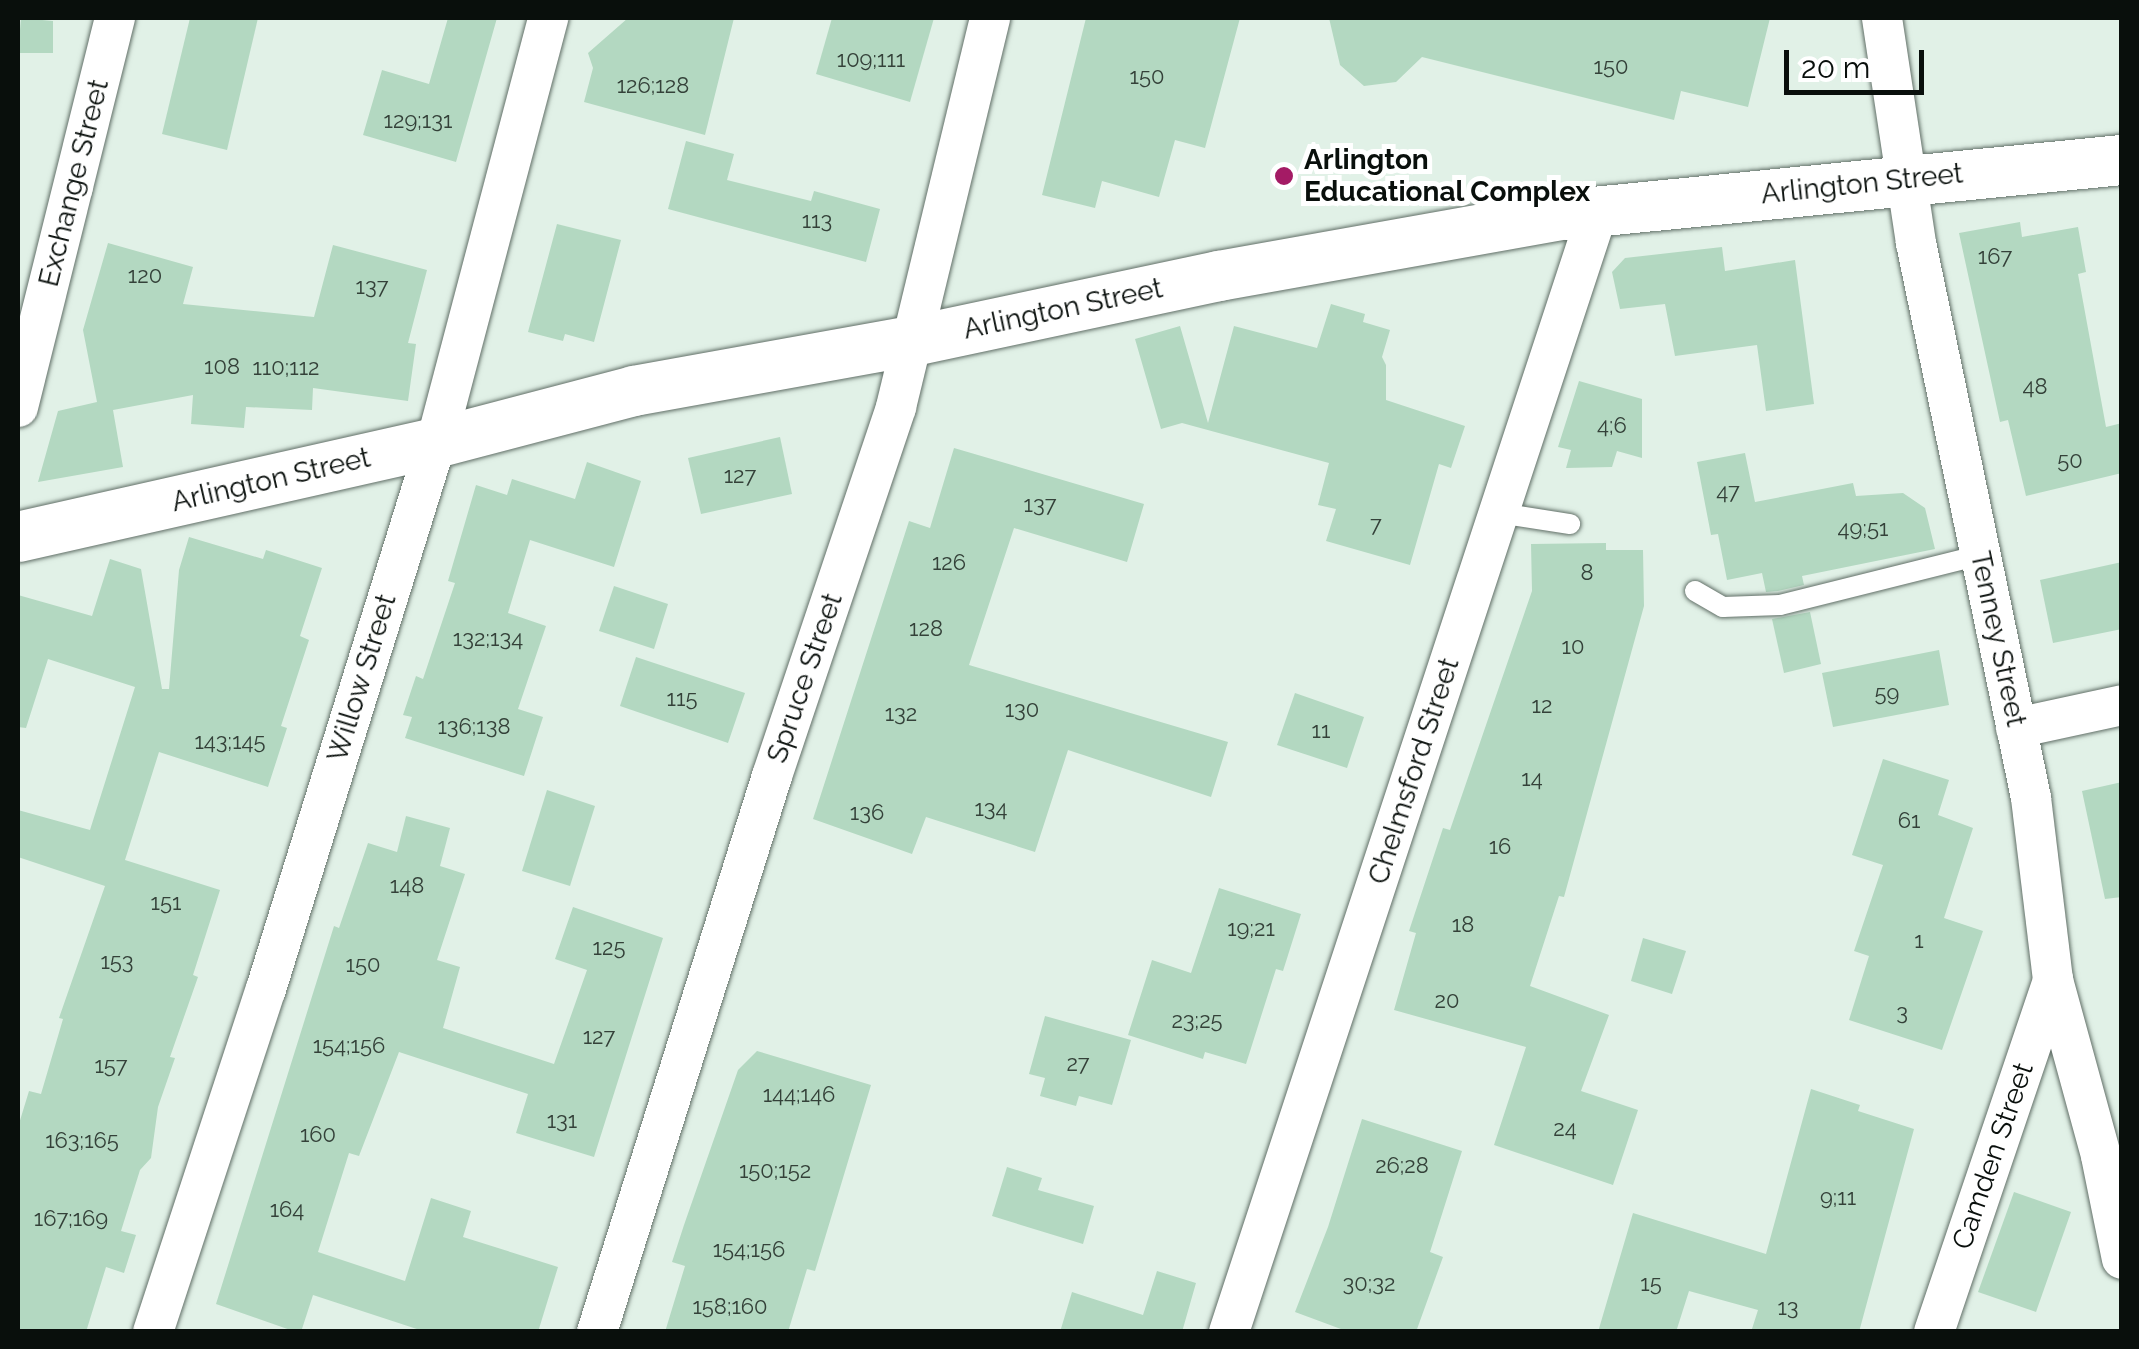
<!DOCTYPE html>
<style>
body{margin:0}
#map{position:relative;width:2139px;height:1349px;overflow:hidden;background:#e1f1e7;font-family:Raleway,sans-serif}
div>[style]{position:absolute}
.building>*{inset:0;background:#b3d8c1}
.roads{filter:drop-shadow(0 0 2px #616f67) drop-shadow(0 0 2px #616f67)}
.service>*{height:20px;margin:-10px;padding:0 10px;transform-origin:10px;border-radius:10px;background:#fff}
.minor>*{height:40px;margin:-20px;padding:0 20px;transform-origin:20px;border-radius:20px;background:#fff}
.tertiary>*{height:50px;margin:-25px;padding:0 25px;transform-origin:25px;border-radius:25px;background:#fff}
.dots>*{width:28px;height:28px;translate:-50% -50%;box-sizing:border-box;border:5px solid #fff;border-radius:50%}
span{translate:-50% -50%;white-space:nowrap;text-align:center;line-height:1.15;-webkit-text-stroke:10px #fff;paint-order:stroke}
.number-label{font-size:22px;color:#344139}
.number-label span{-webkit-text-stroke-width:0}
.poi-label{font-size:28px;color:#090f0c;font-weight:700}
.left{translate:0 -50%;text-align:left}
.street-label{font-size:28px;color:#090f0c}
.frame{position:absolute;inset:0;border:20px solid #090f0c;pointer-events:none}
.scale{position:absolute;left:1784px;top:50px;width:140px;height:45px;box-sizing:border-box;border:5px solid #090f0c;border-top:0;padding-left:12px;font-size:30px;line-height:35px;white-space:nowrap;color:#090f0c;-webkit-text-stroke:8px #fff;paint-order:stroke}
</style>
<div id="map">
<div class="building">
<div style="clip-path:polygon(21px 18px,53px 21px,53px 53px,18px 53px)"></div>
<div style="clip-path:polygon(190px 18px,258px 18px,227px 150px,162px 134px)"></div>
<div style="clip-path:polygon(448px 18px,497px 18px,456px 162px,363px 135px,382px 70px,429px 84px)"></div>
<div style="clip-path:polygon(628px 18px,734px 18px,705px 135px,584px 102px,593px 68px,588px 53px)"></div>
<div style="clip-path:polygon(832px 18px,934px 18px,910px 102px,816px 74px)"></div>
<div style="clip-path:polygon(1086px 18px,1240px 18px,1205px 148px,1175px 140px,1159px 197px,1102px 181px,1095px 208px,1042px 195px)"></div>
<div style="clip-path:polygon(1329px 18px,1770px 18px,1748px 107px,1681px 91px,1674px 120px,1422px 57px,1396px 82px,1364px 86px,1340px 65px)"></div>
<div style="clip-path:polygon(686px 141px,734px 154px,727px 180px,811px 201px,814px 191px,880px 209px,866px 262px,668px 209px)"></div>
<div style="clip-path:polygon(2020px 222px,2022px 237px,2078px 227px,2086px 272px,2078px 274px,2106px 427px,2122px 423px,2122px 473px,2026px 496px,2008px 420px,2000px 422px,1959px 233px)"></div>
<div style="clip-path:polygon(557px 224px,621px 240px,594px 342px,565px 334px,563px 341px,528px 332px)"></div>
<div style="clip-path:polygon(108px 243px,193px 267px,183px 304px,314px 317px,333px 245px,427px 270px,408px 343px,416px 344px,408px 401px,313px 388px,312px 410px,246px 407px,244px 428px,191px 424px,193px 395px,113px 410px,123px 467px,38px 482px,58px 411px,97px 402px,83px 330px)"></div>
<div style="clip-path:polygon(1722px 247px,1725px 271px,1795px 260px,1814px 404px,1766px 411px,1757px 345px,1675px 356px,1665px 304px,1620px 309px,1612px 272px,1625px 258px)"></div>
<div style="clip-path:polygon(1331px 304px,1365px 314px,1363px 322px,1390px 330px,1382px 357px,1386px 365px,1386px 400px,1465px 426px,1451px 468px,1439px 464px,1410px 565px,1326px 541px,1336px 509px,1318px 505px,1329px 463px,1182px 423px,1161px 429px,1135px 339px,1180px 326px,1208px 423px,1234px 326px,1317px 348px)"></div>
<div style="clip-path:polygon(1579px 381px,1642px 399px,1642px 458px,1617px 451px,1612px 467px,1566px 468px,1571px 450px,1558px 447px)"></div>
<div style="clip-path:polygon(780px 437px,792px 494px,701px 514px,688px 458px)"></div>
<div style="clip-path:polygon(954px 448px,1144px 504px,1127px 562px,1014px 528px,969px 665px,1228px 742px,1211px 797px,1068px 750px,1035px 852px,926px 817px,912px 854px,813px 819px,909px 521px,930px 528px)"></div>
<div style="clip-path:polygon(1745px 453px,1755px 502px,1853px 483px,1856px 496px,1903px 493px,1925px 508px,1935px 549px,1802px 576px,1804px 585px,1778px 591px,1766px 592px,1762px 573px,1727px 580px,1718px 534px,1711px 535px,1697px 462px)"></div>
<div style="clip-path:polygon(587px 462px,641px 481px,614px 567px,530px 540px,508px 613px,546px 626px,518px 709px,543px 717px,524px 776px,405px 738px,412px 717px,403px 715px,416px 676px,423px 679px,455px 583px,448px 581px,476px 485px,507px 495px,512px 479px,575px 499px)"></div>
<div style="clip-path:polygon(189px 537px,263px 559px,266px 550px,322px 568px,300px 636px,309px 640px,281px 726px,287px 728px,268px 787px,159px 752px,125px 860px,220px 890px,193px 975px,198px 977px,170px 1057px,175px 1058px,158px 1107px,151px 1158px,140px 1170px,121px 1231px,136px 1235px,124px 1273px,106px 1267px,86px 1332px,18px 1332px,18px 1127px,29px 1091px,41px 1094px,63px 1019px,59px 1018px,105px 886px,18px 857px,18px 810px,90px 830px,135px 687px,48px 659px,26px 728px,18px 727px,18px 595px,92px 616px,110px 559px,141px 569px,162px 689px,169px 689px,179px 570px)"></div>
<div style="clip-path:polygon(1606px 543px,1606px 550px,1643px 550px,1644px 606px,1564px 897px,1559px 896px,1530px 986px,1609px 1015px,1581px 1091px,1638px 1110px,1613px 1185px,1494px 1145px,1526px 1047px,1394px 1010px,1416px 933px,1409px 931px,1443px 828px,1450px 830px,1532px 591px,1531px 544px)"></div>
<div style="clip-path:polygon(2122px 562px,2122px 629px,2053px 643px,2040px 580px)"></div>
<div style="clip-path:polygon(614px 586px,668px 604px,654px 649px,599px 631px)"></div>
<div style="clip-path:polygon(1810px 612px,1821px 664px,1784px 673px,1772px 619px)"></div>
<div style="clip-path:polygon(1939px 650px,1949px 705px,1833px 727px,1822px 673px)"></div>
<div style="clip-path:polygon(636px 657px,745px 693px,728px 743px,620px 706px)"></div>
<div style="clip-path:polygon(1295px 693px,1364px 717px,1347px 768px,1277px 745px)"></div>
<div style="clip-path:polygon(1883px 759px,1949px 780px,1938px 815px,1973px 828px,1944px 918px,1983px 931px,1942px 1050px,1849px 1020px,1869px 956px,1854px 951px,1883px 865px,1852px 855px)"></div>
<div style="clip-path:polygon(2122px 782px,2122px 897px,2105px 899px,2082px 791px)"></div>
<div style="clip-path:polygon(547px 790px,595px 806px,570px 886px,522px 871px)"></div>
<div style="clip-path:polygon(406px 816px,450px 828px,440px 866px,465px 874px,437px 960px,460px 967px,443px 1028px,554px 1064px,587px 970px,555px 959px,573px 907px,663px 938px,594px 1157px,516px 1133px,528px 1094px,399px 1052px,359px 1156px,349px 1153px,318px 1252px,405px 1281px,431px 1198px,471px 1211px,463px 1237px,558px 1267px,538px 1332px,426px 1332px,313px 1295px,301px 1332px,296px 1332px,216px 1304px,334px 926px,339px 928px,368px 843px,397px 852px)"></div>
<div style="clip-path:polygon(1219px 888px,1301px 914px,1283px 971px,1276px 969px,1246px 1064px,1205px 1052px,1203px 1059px,1128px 1035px,1152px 960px,1191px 973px)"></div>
<div style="clip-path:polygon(1643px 938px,1686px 951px,1672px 994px,1631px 981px)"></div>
<div style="clip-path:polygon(1045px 1016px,1131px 1040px,1112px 1105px,1079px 1096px,1076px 1106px,1040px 1096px,1045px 1078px,1029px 1074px)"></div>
<div style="clip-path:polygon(757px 1051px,871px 1085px,815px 1271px,807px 1269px,788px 1332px,665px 1332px,685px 1266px,672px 1262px,684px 1225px,738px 1070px)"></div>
<div style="clip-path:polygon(1811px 1089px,1860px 1105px,1858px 1111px,1914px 1129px,1859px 1332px,1751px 1332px,1758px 1310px,1689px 1291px,1676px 1332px,1598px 1332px,1633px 1213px,1766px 1254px)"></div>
<div style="clip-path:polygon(1362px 1119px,1462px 1151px,1430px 1252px,1443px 1257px,1416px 1332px,1349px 1332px,1295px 1312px,1328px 1227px)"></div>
<div style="clip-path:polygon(1007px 1167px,1042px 1178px,1038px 1190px,1094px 1206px,1083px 1244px,992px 1216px)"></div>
<div style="clip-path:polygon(2014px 1192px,2071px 1212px,2036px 1312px,1978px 1292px)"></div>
<div style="clip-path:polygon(1157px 1271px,1196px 1283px,1182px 1332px,1060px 1332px,1072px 1292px,1143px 1315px)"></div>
</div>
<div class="roads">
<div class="service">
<div style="left:1499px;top:513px;width:72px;rotate:8.8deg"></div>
<div style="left:1695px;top:591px;width:32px;rotate:30deg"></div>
<div style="left:1723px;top:607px;width:57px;rotate:-2deg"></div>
<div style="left:1780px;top:605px;width:206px;rotate:-14deg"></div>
</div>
<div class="minor">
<div style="left:1882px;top:18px;width:228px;rotate:81.4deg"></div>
<div style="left:1916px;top:243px;width:567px;rotate:78.29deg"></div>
<div style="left:2031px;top:798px;width:183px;rotate:83.1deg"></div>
<div style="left:2053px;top:980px;width:182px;rotate:74.7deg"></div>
<div style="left:2101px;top:1156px;width:105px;rotate:78.5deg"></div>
<div style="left:18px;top:407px;width:401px;rotate:-76deg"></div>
<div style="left:2016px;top:728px;width:108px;rotate:-12.2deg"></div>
<div style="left:153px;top:1332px;width:361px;rotate:-71.8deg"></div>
<div style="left:266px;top:989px;width:572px;rotate:-72.71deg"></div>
<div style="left:436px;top:443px;width:440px;rotate:-75.2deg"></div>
<div style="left:597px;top:1332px;width:583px;rotate:-72.53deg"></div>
<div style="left:772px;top:776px;width:389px;rotate:-71.4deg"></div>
<div style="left:896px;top:407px;width:400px;rotate:-76.4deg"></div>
<div style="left:1229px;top:1332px;width:1180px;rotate:-71.78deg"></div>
<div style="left:1934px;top:1332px;width:372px;rotate:-71.3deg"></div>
</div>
<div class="tertiary">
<div style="left:18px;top:537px;width:428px;rotate:-12.7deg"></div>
<div style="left:436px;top:443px;width:205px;rotate:-14.7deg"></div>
<div style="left:634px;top:391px;width:283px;rotate:-10.2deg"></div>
<div style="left:913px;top:341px;width:313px;rotate:-12deg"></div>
<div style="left:1219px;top:276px;width:349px;rotate:-10.1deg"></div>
<div style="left:1563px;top:215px;width:562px;rotate:-5.62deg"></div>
</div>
</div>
<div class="dots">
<div style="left:1284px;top:176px;background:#a41b65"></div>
</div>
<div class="number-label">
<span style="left:871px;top:60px">109;111</span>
<span style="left:1611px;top:67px">150</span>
<span style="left:1147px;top:77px">150</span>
<span style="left:653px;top:86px">126;128</span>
<span style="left:418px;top:121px">129;131</span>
<span style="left:817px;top:221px">113</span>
<span style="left:1995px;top:257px">167</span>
<span style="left:145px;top:276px">120</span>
<span style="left:372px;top:287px">137</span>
<span style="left:222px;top:367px">108</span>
<span style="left:286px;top:368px">110;112</span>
<span style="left:2035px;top:387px">48</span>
<span style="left:1612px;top:426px">4;6</span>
<span style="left:2070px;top:461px">50</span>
<span style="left:740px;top:476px">127</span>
<span style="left:1728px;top:492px">47</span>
<span style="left:1040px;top:505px">137</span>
<span style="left:1376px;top:525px">7</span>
<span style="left:1863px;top:529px">49;51</span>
<span style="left:949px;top:563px">126</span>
<span style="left:1587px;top:573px">8</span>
<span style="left:926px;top:629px">128</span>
<span style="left:488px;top:639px">132;134</span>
<span style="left:1573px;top:647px">10</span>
<span style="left:1887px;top:694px">59</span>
<span style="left:682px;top:699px">115</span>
<span style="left:1542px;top:706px">12</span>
<span style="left:1022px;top:710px">130</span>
<span style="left:901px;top:714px">132</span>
<span style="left:474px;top:727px">136;138</span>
<span style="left:1321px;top:731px">11</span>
<span style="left:230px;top:742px">143;145</span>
<span style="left:1532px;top:779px">14</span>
<span style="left:991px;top:809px">134</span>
<span style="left:867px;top:813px">136</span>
<span style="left:1909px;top:821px">61</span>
<span style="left:1500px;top:847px">16</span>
<span style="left:407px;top:886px">148</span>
<span style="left:166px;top:903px">151</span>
<span style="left:1463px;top:925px">18</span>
<span style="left:1251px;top:929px">19;21</span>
<span style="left:1919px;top:941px">1</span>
<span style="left:609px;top:948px">125</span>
<span style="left:117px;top:962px">153</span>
<span style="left:363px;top:965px">150</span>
<span style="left:1447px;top:1001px">20</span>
<span style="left:1902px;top:1013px">3</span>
<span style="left:1197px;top:1021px">23;25</span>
<span style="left:599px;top:1037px">127</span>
<span style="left:349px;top:1046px">154;156</span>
<span style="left:1078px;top:1064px">27</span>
<span style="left:111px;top:1066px">157</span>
<span style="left:799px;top:1095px">144;146</span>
<span style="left:562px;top:1121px">131</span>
<span style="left:1565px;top:1129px">24</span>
<span style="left:318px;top:1135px">160</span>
<span style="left:82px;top:1141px">163;165</span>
<span style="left:1402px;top:1166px">26;28</span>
<span style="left:775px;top:1171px">150;152</span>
<span style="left:1838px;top:1198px">9;11</span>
<span style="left:287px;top:1210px">164</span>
<span style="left:71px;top:1219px">167;169</span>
<span style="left:749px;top:1250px">154;156</span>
<span style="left:1369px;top:1284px">30;32</span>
<span style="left:1651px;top:1284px">15</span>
<span style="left:730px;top:1307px">158;160</span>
<span style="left:1788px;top:1308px">13</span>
</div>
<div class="poi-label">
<span class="left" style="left:1304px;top:176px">Arlington<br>Educational Complex</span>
</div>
<div class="street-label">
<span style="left:74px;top:183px;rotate:-76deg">Exchange Street</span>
<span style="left:1862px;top:184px;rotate:-6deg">Arlington Street</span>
<span style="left:1063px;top:309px;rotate:-12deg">Arlington Street</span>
<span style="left:271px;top:480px;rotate:-13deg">Arlington Street</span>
<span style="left:1998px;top:639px;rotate:78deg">Tenney Street</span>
<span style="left:362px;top:678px;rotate:-73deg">Willow Street</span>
<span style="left:805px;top:678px;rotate:-71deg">Spruce Street</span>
<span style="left:1414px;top:771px;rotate:-72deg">Chelmsford Street</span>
<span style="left:1993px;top:1156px;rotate:-71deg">Camden Street</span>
</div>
<div class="frame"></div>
<div class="scale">20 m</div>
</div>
